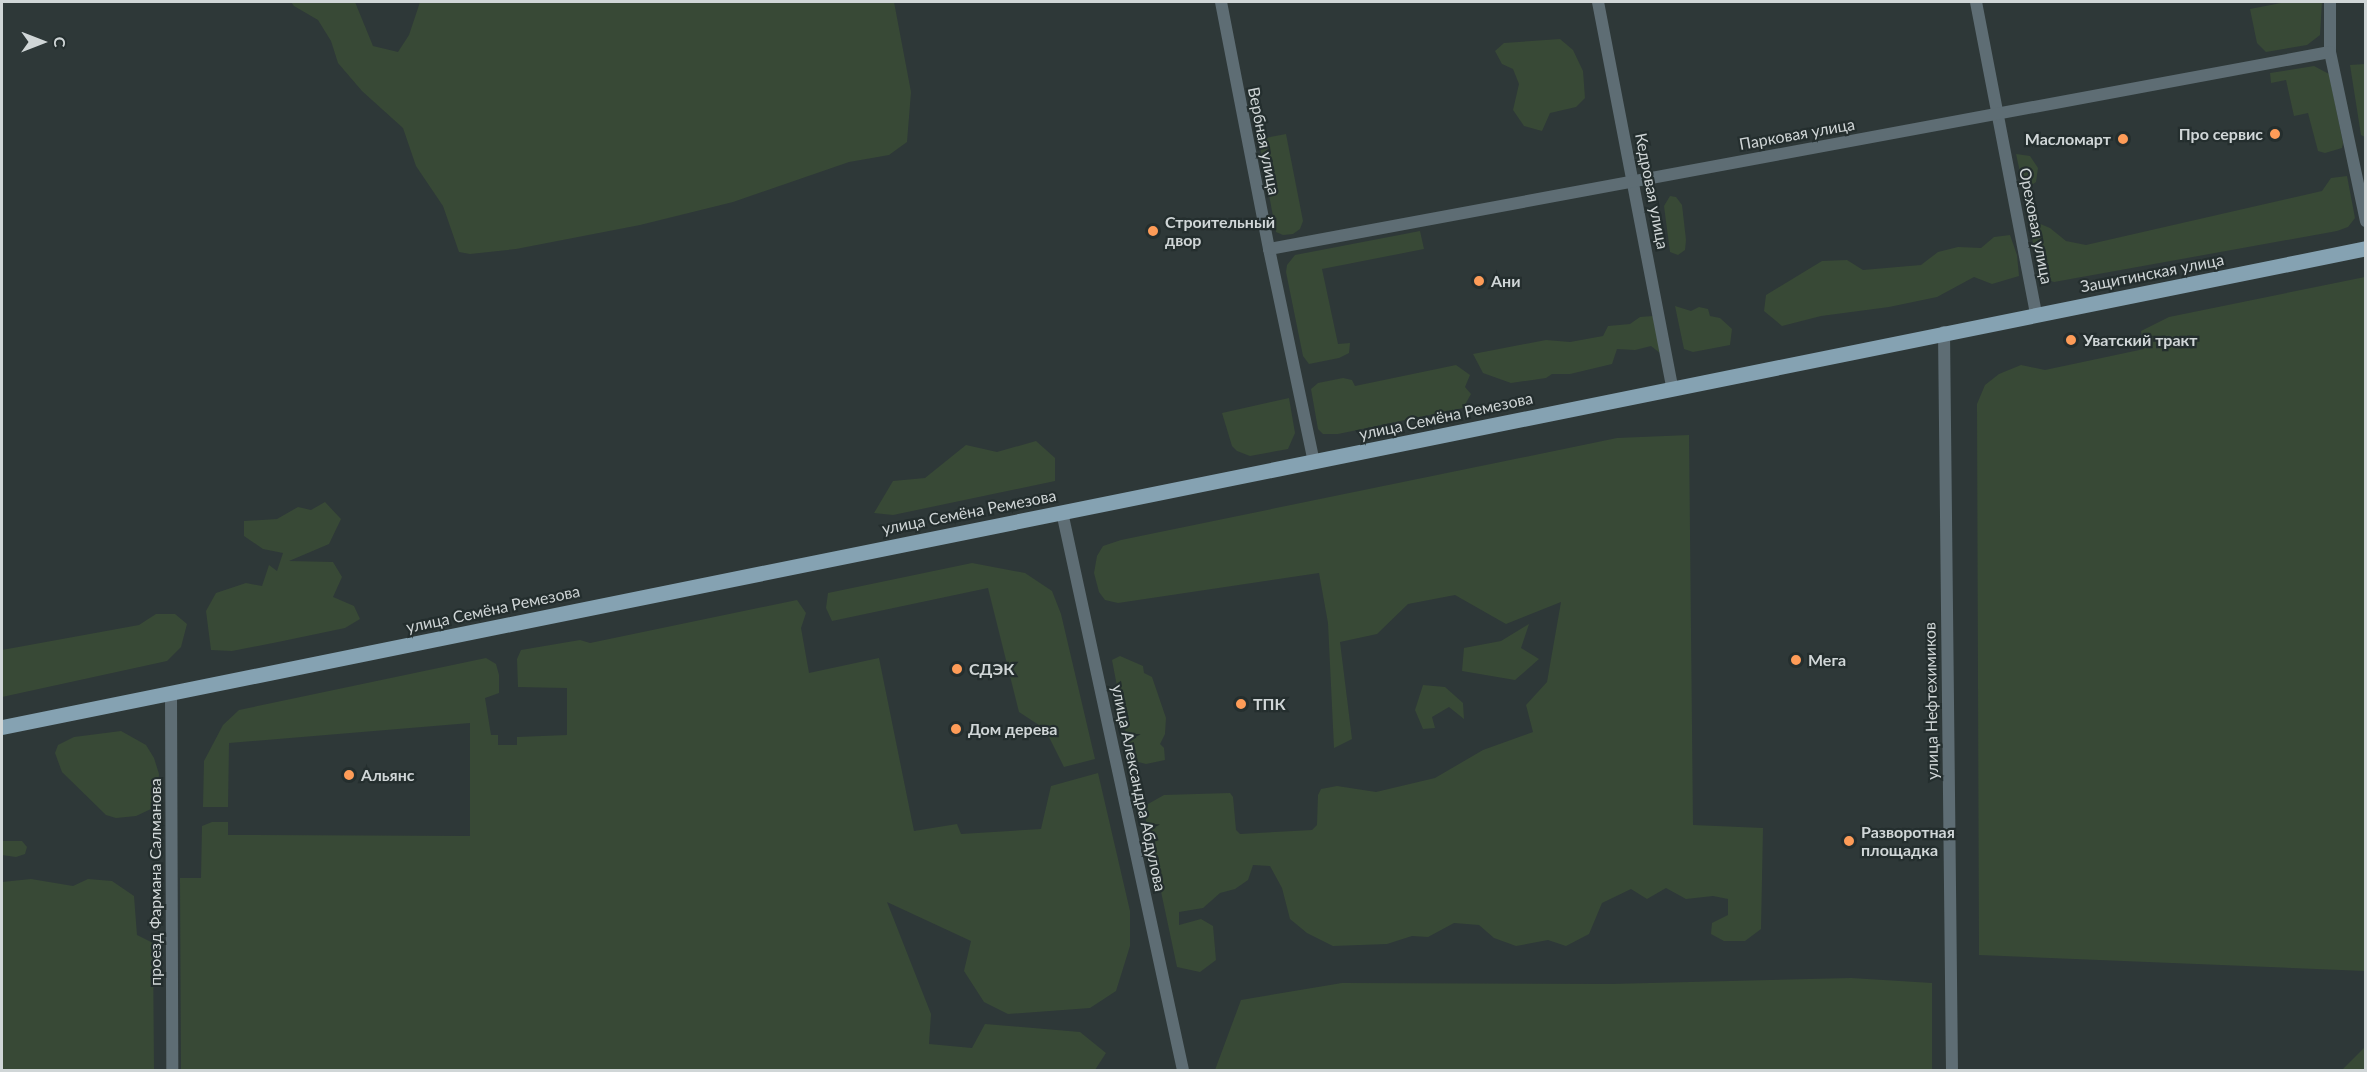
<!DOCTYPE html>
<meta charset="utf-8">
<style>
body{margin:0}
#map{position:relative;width:2367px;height:1072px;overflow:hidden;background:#2e3838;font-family:Lato,sans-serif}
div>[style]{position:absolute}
.green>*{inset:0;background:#384936}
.street>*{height:12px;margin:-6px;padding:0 6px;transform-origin:6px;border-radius:6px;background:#5e6d74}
.primary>*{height:15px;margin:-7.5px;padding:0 7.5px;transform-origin:7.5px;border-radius:7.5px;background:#85a2b2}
.dots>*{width:16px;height:16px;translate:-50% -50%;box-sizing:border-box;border:3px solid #242e2e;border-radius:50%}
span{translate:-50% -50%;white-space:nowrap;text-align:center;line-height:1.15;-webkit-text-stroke:4.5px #242e2e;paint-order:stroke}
.street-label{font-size:16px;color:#d0d6d7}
.poi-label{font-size:16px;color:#d0d6d7;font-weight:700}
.right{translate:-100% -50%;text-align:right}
.left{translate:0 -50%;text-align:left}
.frame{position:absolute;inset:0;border:3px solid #d0d6d7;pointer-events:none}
.north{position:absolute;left:12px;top:12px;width:60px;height:60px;-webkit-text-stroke:4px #242e2e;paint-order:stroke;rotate:90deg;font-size:16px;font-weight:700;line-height:24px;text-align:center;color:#d0d6d7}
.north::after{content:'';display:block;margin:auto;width:21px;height:27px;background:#d0d6d7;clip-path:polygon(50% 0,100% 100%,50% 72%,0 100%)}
</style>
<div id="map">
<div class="green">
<div style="clip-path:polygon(291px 2px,355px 2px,373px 46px,398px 52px,409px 35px,420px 2px,894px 2px,911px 92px,907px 142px,889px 155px,849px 162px,733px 202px,640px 225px,516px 249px,470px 254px,459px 252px,443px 206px,416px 166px,403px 128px,362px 91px,338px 63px,331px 41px,318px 20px,294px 6px)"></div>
<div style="clip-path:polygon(2286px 2px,2322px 2px,2320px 35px,2307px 45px,2266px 52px,2257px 43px,2250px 9px)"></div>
<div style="clip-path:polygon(1560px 39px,1573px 50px,1583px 71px,1585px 98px,1576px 107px,1550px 113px,1542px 131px,1524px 126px,1513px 110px,1519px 84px,1513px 69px,1502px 64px,1495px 51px,1504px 43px)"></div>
<div style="clip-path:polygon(2365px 64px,2366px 64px,2365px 137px,2361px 135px,2350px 65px)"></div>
<div style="clip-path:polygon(2314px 66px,2329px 74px,2343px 143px,2342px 148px,2325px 153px,2318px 151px,2308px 113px,2294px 116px,2286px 80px,2271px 83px,2270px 73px)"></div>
<div style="clip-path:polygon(1286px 134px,1303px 221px,1300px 229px,1293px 234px,1283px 235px,1276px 232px,1260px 147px,1265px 138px)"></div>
<div style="clip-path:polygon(2016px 154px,2030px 156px,2038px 168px,2036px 182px,2024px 190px)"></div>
<div style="clip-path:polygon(2347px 176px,2355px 218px,2348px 227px,2337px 231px,2054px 282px,2042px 278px,2028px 223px,2038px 223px,2050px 228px,2066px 241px,2086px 245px,2322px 191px,2331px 178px)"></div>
<div style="clip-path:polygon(1670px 196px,1676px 197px,1682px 205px,1686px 240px,1685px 250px,1678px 255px,1670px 252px,1664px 206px)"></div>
<div style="clip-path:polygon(1420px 231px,1424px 249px,1322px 269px,1338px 344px,1350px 343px,1349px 353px,1339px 358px,1309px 364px,1303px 356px,1286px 272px,1287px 265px,1295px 255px)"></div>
<div style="clip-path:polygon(2010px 235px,2017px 255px,2019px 276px,1992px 284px,1974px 277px,1937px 297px,1889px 307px,1821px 316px,1782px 326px,1764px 311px,1766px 295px,1822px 261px,1847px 260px,1863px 270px,1921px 265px,1938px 252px,1958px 247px,1981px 248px,1994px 237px)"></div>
<div style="clip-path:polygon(2365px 277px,2365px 971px,1979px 955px,1977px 404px,1985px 385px,1999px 374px,2021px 365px,2045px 370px,2144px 349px,2141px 331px,2169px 317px)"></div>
<div style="clip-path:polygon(1675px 306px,1691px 311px,1699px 307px,1708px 309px,1710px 316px,1720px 318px,1732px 329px,1730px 345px,1693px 352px,1684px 349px)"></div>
<div style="clip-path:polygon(1653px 316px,1660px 353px,1651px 346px,1635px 350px,1617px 349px,1612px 364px,1570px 374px,1552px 374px,1546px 378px,1511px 383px,1483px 373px,1473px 354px,1546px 340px,1570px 342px,1603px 336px,1608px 326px,1630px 324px,1640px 317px)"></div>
<div style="clip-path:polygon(1456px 365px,1470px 375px,1465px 387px,1471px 394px,1463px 408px,1338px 434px,1323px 434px,1318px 429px,1311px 389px,1318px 383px,1343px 378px,1352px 380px,1355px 386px)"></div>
<div style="clip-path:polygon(1289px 398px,1295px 433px,1288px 449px,1250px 456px,1237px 451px,1232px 446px,1222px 413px)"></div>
<div style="clip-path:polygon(1689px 435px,1693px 825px,1763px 828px,1761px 929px,1745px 941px,1724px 941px,1711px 934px,1712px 923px,1728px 915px,1728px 899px,1713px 896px,1686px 899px,1666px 888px,1647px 899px,1631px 889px,1602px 903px,1589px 934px,1566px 946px,1548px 940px,1516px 946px,1494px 938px,1479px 925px,1454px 923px,1428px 937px,1412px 936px,1387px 944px,1333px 946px,1307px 933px,1290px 919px,1282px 888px,1270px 866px,1253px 865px,1248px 880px,1235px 889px,1220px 893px,1203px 908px,1179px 912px,1179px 925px,1201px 919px,1213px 926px,1216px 960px,1200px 972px,1177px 967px,1145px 816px,1148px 804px,1164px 795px,1230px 793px,1233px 797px,1236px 830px,1240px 834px,1312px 830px,1317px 825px,1318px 795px,1321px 789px,1337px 786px,1376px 792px,1435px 778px,1483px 750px,1533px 732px,1526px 705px,1547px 682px,1561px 602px,1506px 624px,1455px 595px,1408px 604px,1377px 634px,1340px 642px,1352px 739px,1334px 748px,1328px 623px,1319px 573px,1118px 603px,1105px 600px,1099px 592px,1094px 573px,1097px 556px,1103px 546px,1121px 540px,1617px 438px)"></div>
<div style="clip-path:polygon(1036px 441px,1055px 458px,1055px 481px,893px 515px,874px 513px,893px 481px,925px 478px,966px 445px,997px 452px)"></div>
<div style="clip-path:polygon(325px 502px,341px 519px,329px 544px,289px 561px,333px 562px,342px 577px,333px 597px,354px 606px,360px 619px,345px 628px,278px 642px,232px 651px,211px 650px,206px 611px,216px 593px,246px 583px,262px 586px,269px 565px,277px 571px,283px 553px,263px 549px,244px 536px,244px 521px,277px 519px,298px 507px,311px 510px)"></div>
<div style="clip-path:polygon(972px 563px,1025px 573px,1052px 591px,1061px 614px,1095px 759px,1064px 767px,1045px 729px,1019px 712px,988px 588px,832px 621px,826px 608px,828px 593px)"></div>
<div style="clip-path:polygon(797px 600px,806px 613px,801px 628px,809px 673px,879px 658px,914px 831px,957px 824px,961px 834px,1041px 829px,1051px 786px,1098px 773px,1130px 911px,1130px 946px,1116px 991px,1090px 1008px,1008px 1014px,984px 1002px,964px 971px,971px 941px,887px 902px,931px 1014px,929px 1044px,972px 1048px,985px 1024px,1080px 1032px,1106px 1053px,1095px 1070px,181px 1070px,180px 878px,201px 878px,202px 826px,212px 822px,228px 822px,228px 835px,470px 836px,470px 723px,229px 743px,228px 807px,203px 807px,204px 761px,223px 725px,239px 710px,486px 658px,496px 664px,499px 675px,499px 693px,485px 698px,491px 735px,498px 735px,498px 745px,517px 745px,517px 737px,567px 735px,567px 688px,518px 687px,517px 659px,521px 650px,580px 640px,590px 643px)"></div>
<div style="clip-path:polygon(156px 614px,175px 614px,187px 624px,181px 647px,167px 661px,2px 697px,2px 650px,139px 625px)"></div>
<div style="clip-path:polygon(1529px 624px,1521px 648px,1539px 659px,1515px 680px,1462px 671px,1464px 648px,1501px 641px)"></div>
<div style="clip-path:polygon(1120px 656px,1143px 666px,1144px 673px,1152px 677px,1166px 718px,1165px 734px,1160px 744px,1164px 748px,1165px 760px,1146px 764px,1131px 760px,1112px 660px)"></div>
<div style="clip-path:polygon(1423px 685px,1445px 687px,1463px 703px,1464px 719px,1449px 707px,1432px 717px,1435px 728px,1423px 729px,1415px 710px)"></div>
<div style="clip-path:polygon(121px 731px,146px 745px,154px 758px,159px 774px,158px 790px,157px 802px,151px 809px,136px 816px,116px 818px,106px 815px,62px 772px,55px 753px,58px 745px,74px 737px)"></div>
<div style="clip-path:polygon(2px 841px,22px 841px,27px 847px,25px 854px,16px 857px,2px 855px)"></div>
<div style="clip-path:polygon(31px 879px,73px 886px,88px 879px,112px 881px,134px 896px,137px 935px,153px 943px,154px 1070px,2px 1070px,2px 882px)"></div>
<div style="clip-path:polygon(1851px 978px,1932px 983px,1932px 1070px,1215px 1070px,1241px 1000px,1342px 983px,1611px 984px)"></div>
<div style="clip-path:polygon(2365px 1047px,2365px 1070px,2342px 1070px)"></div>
</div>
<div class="street">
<div style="left:1221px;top:2px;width:252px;rotate:79deg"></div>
<div style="left:1269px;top:249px;width:218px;rotate:78.1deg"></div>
<div style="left:1598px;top:2px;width:392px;rotate:79.1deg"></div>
<div style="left:1976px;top:2px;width:319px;rotate:79.1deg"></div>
<div style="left:2330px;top:2px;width:50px;rotate:90deg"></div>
<div style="left:2330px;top:52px;width:173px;rotate:78deg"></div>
<div style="left:1269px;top:249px;width:1079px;rotate:-10.52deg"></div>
<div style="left:1944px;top:332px;width:738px;rotate:89.38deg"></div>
<div style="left:1062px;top:512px;width:571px;rotate:77.77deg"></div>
<div style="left:171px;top:693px;width:377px;rotate:89.8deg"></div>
</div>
<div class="primary">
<div style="left:2px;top:727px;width:2412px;rotate:-11.45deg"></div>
</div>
<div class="dots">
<div style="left:2275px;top:134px;background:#fe9c58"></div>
<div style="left:2123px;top:139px;background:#fe9c58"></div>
<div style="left:1153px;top:231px;background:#fe9c58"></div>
<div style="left:1479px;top:281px;background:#fe9c58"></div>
<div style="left:2071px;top:340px;background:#fe9c58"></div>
<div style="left:1796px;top:660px;background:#fe9c58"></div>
<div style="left:957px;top:669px;background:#fe9c58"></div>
<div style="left:1241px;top:704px;background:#fe9c58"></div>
<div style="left:956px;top:729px;background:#fe9c58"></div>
<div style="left:349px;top:775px;background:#fe9c58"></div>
<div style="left:1849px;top:841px;background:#fe9c58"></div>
</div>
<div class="street-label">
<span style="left:1797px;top:134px;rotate:-10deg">Парковая улица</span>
<span style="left:1264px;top:141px;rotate:79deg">Вербная улица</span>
<span style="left:1652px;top:191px;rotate:79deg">Кедровая улица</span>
<span style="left:2036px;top:226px;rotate:79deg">Ореховая улица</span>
<span style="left:2152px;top:273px;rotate:-11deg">Защитинская улица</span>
<span style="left:1446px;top:416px;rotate:-12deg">улица Семёна Ремезова</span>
<span style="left:969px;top:512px;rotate:-11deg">улица Семёна Ремезова</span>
<span style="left:493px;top:609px;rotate:-12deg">улица Семёна Ремезова</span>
<span style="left:1931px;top:701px;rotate:-91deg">улица Нефтехимиков</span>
<span style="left:1139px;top:788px;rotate:78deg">улица Александра Абдулова</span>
<span style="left:155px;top:882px;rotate:-90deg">проезд Фармана Салманова</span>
</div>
<div class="poi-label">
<span class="right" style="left:2263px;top:134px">Про сервис</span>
<span class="right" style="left:2111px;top:139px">Масломарт</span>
<span class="left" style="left:1165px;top:231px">Строительный<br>двор</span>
<span class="left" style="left:1491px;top:281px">Ани</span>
<span class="left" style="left:2083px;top:340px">Уватский тракт</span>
<span class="left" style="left:1808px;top:660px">Мега</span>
<span class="left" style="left:969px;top:669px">СДЭК</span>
<span class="left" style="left:1253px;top:704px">ТПК</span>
<span class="left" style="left:968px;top:729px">Дом дерева</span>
<span class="left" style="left:361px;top:775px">Альянс</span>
<span class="left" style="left:1861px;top:841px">Разворотная<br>площадка</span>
</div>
<div class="frame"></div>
<div class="north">С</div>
</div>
